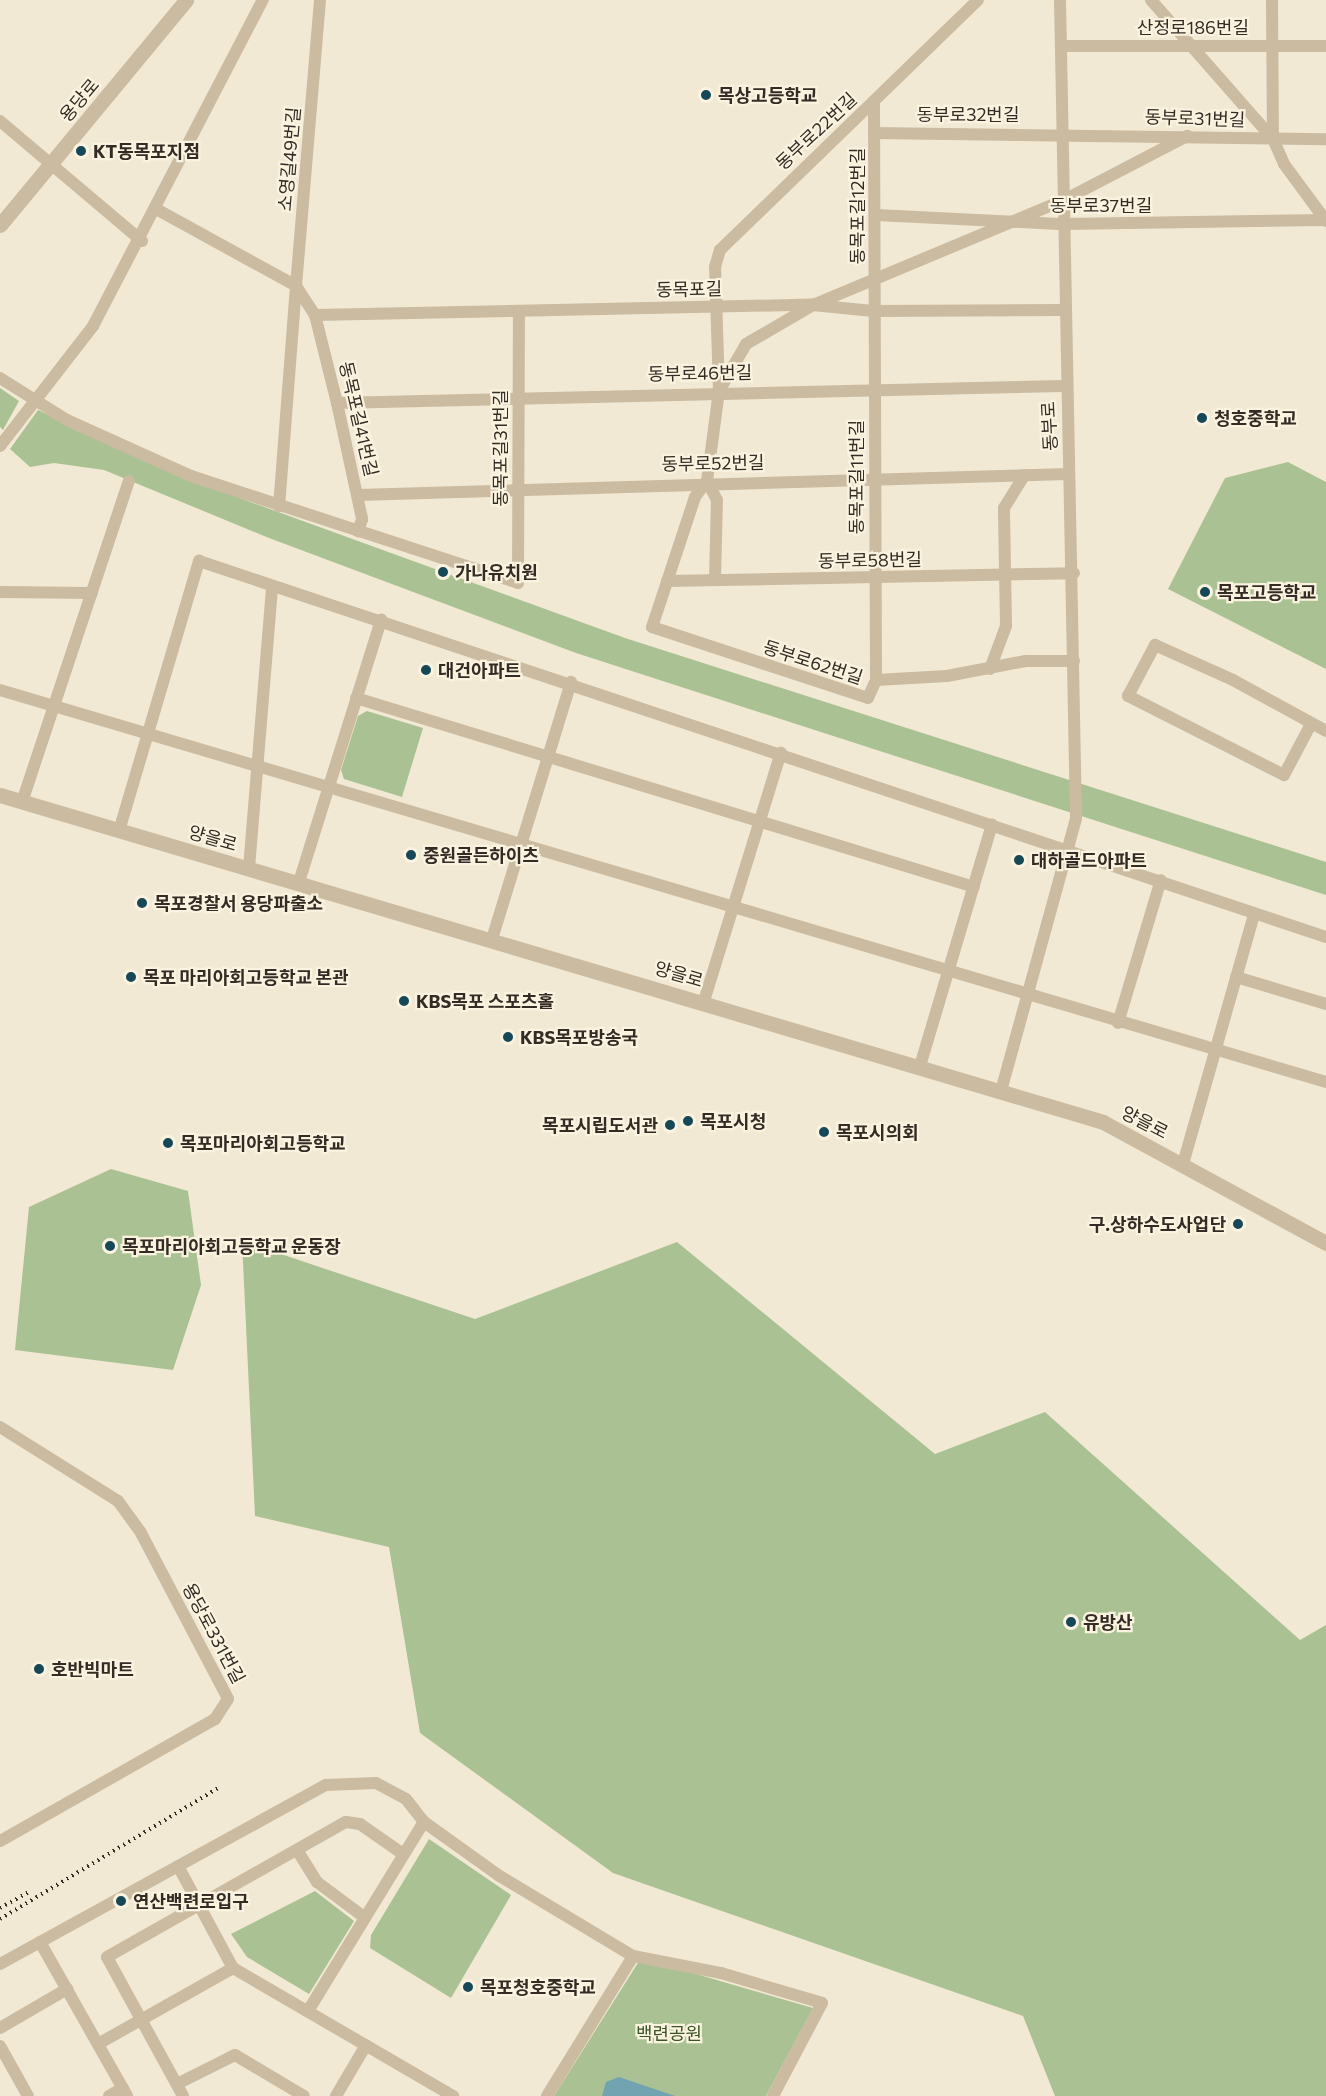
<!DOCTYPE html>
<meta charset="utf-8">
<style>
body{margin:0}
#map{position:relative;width:1326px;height:2096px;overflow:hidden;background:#f2e9d4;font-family:Commissioner,"Noto Sans KR",sans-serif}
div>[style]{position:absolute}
.green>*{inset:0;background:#aac293}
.water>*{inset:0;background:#71a3b1}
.minor>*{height:12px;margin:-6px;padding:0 6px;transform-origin:6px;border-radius:6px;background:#cbbba0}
.tertiary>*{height:15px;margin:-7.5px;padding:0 7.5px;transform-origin:7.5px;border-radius:7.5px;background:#cbbba0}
.rail>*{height:4px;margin-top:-2px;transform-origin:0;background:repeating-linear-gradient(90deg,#342b24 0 1.5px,transparent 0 6px)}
.dots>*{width:16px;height:16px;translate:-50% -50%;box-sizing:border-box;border:3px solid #faf3e0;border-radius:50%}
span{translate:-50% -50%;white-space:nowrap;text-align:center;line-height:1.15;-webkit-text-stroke:4.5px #faf3e0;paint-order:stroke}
.street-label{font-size:18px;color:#342b24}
.poi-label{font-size:18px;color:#342b24;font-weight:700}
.left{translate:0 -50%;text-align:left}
.right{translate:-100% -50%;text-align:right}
.park-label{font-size:18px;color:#3b5426}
</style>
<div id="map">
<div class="green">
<div style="clip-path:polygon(0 388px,19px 401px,3px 430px,0 427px)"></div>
<div style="clip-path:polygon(38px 410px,182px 477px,625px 638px,1326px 862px,1326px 895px,576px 653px,269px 538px,104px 470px,54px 463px,30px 467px,10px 449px)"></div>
<div style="clip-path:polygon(1288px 462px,1326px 482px,1326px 669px,1168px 589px,1225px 478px)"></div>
<div style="clip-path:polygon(367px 711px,423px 728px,402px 797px,344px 779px,341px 770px,358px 716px)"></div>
<div style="clip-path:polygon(111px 1169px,188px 1191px,201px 1285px,173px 1370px,15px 1350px,29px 1207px)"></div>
<div style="clip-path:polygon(242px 1241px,475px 1319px,677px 1242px,935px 1454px,1045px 1412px,1300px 1640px,1326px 1625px,1326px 2096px,1055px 2096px,1023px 2016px,613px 1873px,420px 1733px,389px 1547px,255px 1516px)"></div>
<div style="clip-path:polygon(429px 1839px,511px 1895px,451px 1998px,370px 1948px,371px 1935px)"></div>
<div style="clip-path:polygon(315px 1891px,354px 1921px,309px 1994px,247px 1957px,231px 1934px)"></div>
<div style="clip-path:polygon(641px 1958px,813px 2008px,766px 2096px,554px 2096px)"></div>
</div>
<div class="water">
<div style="clip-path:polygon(619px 2077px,675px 2096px,602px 2096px,606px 2082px)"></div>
</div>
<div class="minor">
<div style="left:320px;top:0;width:287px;rotate:94.8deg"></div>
<div style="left:296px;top:286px;width:35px;rotate:57deg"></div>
<div style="left:315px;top:315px;width:91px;rotate:76deg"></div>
<div style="left:337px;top:403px;width:119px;rotate:77.8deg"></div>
<div style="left:362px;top:519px;width:13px;rotate:108deg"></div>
<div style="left:1151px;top:0;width:185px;rotate:48.7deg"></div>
<div style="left:1273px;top:139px;width:27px;rotate:66deg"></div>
<div style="left:1284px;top:164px;width:71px;rotate:53.6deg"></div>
<div style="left:1272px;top:0;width:139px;rotate:89.6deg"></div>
<div style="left:1061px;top:46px;width:265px"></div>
<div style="left:0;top:121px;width:186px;rotate:40.2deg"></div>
<div style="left:874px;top:133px;width:452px;rotate:0.8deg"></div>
<div style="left:158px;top:210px;width:158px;rotate:28.8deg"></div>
<div style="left:296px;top:286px;width:221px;rotate:94.4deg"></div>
<div style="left:877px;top:215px;width:187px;rotate:2.8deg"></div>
<div style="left:1064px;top:224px;width:262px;rotate:-0.9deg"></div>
<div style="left:315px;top:315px;width:498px;rotate:-1.2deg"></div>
<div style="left:813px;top:305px;width:60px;rotate:5.7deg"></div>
<div style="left:873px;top:311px;width:191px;rotate:-0.3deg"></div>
<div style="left:0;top:378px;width:79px;rotate:32.1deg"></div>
<div style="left:67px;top:420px;width:136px;rotate:24.3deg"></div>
<div style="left:191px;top:476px;width:344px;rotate:18.1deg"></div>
<div style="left:518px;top:583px;width:271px;rotate:-89.8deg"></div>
<div style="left:719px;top:391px;width:54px;rotate:-60.1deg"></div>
<div style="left:746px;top:344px;width:78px;rotate:-30.2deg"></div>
<div style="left:813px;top:305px;width:272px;rotate:-22.7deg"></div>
<div style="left:1064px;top:200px;width:139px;rotate:-27.5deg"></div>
<div style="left:337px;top:403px;width:728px;rotate:-1.34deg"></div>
<div style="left:0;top:446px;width:152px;rotate:-52.2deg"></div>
<div style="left:93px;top:326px;width:368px;rotate:-62.5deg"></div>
<div style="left:707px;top:481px;width:20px;rotate:127deg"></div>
<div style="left:695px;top:497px;width:137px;rotate:108.3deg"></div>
<div style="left:652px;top:627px;width:227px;rotate:18.2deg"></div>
<div style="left:868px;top:698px;width:20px;rotate:-66deg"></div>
<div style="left:876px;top:680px;width:579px;rotate:-90.2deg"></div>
<div style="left:358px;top:495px;width:711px;rotate:-1.69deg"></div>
<div style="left:715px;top:580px;width:80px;rotate:-88.6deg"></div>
<div style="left:717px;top:500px;width:21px;rotate:-118deg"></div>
<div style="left:707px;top:481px;width:91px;rotate:-82.4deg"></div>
<div style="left:719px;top:391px;width:124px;rotate:-91.8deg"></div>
<div style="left:715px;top:267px;width:18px;rotate:-74deg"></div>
<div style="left:720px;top:250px;width:359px;rotate:-44.1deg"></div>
<div style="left:667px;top:581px;width:407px;rotate:-1.1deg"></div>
<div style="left:0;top:592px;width:92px;rotate:0.6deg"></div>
<div style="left:990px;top:669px;width:46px;rotate:-69.6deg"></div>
<div style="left:1006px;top:626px;width:118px;rotate:-91deg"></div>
<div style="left:1004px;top:508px;width:39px;rotate:-58deg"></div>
<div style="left:876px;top:680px;width:71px;rotate:-3.2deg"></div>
<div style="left:947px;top:676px;width:80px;rotate:-10.8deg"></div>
<div style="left:1026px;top:661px;width:48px"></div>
<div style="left:0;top:690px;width:1383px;rotate:16.47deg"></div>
<div style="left:356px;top:698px;width:646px;rotate:17deg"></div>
<div style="left:1311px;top:724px;width:58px;rotate:117.9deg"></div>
<div style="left:1284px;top:775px;width:175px;rotate:-153.1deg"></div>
<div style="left:1128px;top:696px;width:58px;rotate:-62.1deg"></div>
<div style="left:1155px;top:645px;width:85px;rotate:24.2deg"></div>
<div style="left:1233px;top:680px;width:106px;rotate:28.7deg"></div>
<div style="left:22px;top:802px;width:338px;rotate:-71.6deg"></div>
<div style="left:119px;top:831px;width:282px;rotate:-73.5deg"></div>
<div style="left:199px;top:561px;width:1188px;rotate:18.45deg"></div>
<div style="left:249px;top:868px;width:283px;rotate:-85.3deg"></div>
<div style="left:299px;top:882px;width:275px;rotate:-72.6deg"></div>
<div style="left:492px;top:939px;width:269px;rotate:-72.9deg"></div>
<div style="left:1236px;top:977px;width:94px;rotate:16.7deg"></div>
<div style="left:704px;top:1001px;width:260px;rotate:-72.8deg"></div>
<div style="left:1118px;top:1023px;width:149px;rotate:-73.3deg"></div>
<div style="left:920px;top:1066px;width:252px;rotate:-73.4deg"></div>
<div style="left:1001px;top:1091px;width:283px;rotate:-74.6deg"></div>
<div style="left:1076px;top:818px;width:818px;rotate:-91.12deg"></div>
<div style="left:1183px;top:1164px;width:260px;rotate:-74.1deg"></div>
<div style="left:0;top:1427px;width:139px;rotate:32.1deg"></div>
<div style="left:118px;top:1501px;width:39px;rotate:54deg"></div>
<div style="left:141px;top:1533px;width:187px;rotate:62.3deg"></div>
<div style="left:228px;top:1699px;width:24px;rotate:123deg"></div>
<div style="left:215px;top:1719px;width:247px;rotate:150.4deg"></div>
<div style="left:297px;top:1850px;width:38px;rotate:58deg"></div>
<div style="left:317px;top:1882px;width:59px;rotate:36.7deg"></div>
<div style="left:178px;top:1866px;width:116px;rotate:61.7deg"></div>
<div style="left:233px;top:1968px;width:255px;rotate:30.2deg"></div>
<div style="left:40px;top:1942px;width:177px;rotate:60.5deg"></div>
<div style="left:0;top:1964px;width:372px;rotate:-28.8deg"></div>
<div style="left:326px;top:1785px;width:50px;rotate:-2.3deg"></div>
<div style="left:376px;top:1783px;width:34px;rotate:28deg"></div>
<div style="left:406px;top:1799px;width:29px;rotate:52deg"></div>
<div style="left:424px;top:1822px;width:91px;rotate:35.6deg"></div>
<div style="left:498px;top:1875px;width:157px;rotate:31deg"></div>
<div style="left:633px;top:1956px;width:90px;rotate:10.9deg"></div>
<div style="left:721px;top:1973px;width:105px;rotate:16.5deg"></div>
<div style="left:822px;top:2003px;width:105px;rotate:117.8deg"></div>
<div style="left:308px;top:2011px;width:222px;rotate:-58.5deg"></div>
<div style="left:0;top:2028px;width:78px;rotate:-30.2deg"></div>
<div style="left:98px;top:2044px;width:155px;rotate:-29.4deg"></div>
<div style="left:0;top:2046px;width:57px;rotate:60.8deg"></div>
<div style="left:177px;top:2084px;width:65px;rotate:-26.6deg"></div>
<div style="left:235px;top:2055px;width:80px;rotate:30.7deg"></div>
<div style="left:109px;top:2096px;width:16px;rotate:-30deg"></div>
<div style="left:183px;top:2096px;width:158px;rotate:-118.7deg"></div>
<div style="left:107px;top:1957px;width:274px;rotate:-29.5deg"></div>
<div style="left:346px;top:1822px;width:14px;rotate:8deg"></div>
<div style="left:360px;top:1824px;width:52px;rotate:34.9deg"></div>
<div style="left:336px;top:2096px;width:59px;rotate:-59.5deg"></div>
<div style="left:547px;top:2096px;width:164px;rotate:-58.4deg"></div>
</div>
<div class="tertiary">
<div style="left:0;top:225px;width:292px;rotate:-50.4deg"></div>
<div style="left:0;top:795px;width:1150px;rotate:16.51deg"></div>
<div style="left:1103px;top:1122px;width:254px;rotate:28.5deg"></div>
</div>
<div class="rail">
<div style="left:0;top:1908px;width:33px;rotate:-29deg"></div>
<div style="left:0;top:1919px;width:254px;rotate:-31deg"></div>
</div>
<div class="dots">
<div style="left:706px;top:95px;background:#174858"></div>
<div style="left:81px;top:151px;background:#174858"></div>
<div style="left:1202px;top:418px;background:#174858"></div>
<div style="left:443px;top:572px;background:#174858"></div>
<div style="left:1205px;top:592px;background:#174858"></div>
<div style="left:426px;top:670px;background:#174858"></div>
<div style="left:411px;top:855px;background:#174858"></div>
<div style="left:1019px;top:860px;background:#174858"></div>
<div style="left:142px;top:903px;background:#174858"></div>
<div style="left:131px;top:977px;background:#174858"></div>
<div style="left:404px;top:1001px;background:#174858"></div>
<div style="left:508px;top:1037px;background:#174858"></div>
<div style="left:688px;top:1121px;background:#174858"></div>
<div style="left:670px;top:1125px;background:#174858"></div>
<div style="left:824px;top:1132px;background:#174858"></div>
<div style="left:168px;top:1143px;background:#174858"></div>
<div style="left:1238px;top:1224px;background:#174858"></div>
<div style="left:110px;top:1246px;background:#174858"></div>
<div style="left:1071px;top:1622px;background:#174858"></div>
<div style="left:39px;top:1669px;background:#174858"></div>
<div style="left:121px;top:1901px;background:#174858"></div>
<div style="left:468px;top:1987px;background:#174858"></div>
</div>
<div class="street-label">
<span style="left:1193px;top:27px">산정로186번길</span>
<span style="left:79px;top:100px;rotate:-50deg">용당로</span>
<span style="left:968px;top:114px">동부로32번길</span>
<span style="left:1195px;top:118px;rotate:2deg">동부로31번길</span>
<span style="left:816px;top:131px;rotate:-43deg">동부로22번길</span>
<span style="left:289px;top:159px;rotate:-85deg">소영길49번길</span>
<span style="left:1101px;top:205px">동부로37번길</span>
<span style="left:857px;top:206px;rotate:-90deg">동목포길12번길</span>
<span style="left:689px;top:289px;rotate:-1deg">동목포길</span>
<span style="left:700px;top:373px;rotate:-1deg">동부로46번길</span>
<span style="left:359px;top:419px;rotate:77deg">동목포길41번길</span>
<span style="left:1049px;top:426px;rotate:-93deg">동부로</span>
<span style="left:500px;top:448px;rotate:-90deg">동목포길31번길</span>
<span style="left:713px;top:463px;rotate:-1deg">동부로52번길</span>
<span style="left:856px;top:477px;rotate:-90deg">동목포길11번길</span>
<span style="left:870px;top:560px;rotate:-1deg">동부로58번길</span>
<span style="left:813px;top:662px;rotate:18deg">동부로62번길</span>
<span style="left:213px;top:838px;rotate:16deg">양을로</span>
<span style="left:679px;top:974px;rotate:16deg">양을로</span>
<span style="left:1145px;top:1122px;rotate:27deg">양을로</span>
<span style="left:214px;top:1633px;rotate:62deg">용당로331번길</span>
</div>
<div class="poi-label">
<span class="left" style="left:718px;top:95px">목상고등학교</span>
<span class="left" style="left:93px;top:151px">KT동목포지점</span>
<span class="left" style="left:1214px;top:418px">청호중학교</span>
<span class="left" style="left:455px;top:572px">가나유치원</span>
<span class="left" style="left:1217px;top:592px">목포고등학교</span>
<span class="left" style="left:438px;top:670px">대건아파트</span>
<span class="left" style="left:423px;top:855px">중원골든하이츠</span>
<span class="left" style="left:1031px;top:860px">대하골드아파트</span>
<span class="left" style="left:154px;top:903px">목포경찰서 용당파출소</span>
<span class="left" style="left:143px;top:977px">목포 마리아회고등학교 본관</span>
<span class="left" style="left:416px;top:1001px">KBS목포 스포츠홀</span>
<span class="left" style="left:520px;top:1037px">KBS목포방송국</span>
<span class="left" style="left:700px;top:1121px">목포시청</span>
<span class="right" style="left:658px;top:1125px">목포시립도서관</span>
<span class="left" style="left:836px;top:1132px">목포시의회</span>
<span class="left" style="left:180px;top:1143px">목포마리아회고등학교</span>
<span class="right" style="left:1226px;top:1224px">구.상하수도사업단</span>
<span class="left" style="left:122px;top:1246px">목포마리아회고등학교 운동장</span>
<span class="left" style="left:1083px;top:1622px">유방산</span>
<span class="left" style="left:51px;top:1669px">호반빅마트</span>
<span class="left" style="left:133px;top:1901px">연산백련로입구</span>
<span class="left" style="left:480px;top:1987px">목포청호중학교</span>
</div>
<div class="park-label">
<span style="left:669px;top:2033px">백련공원</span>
</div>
</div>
